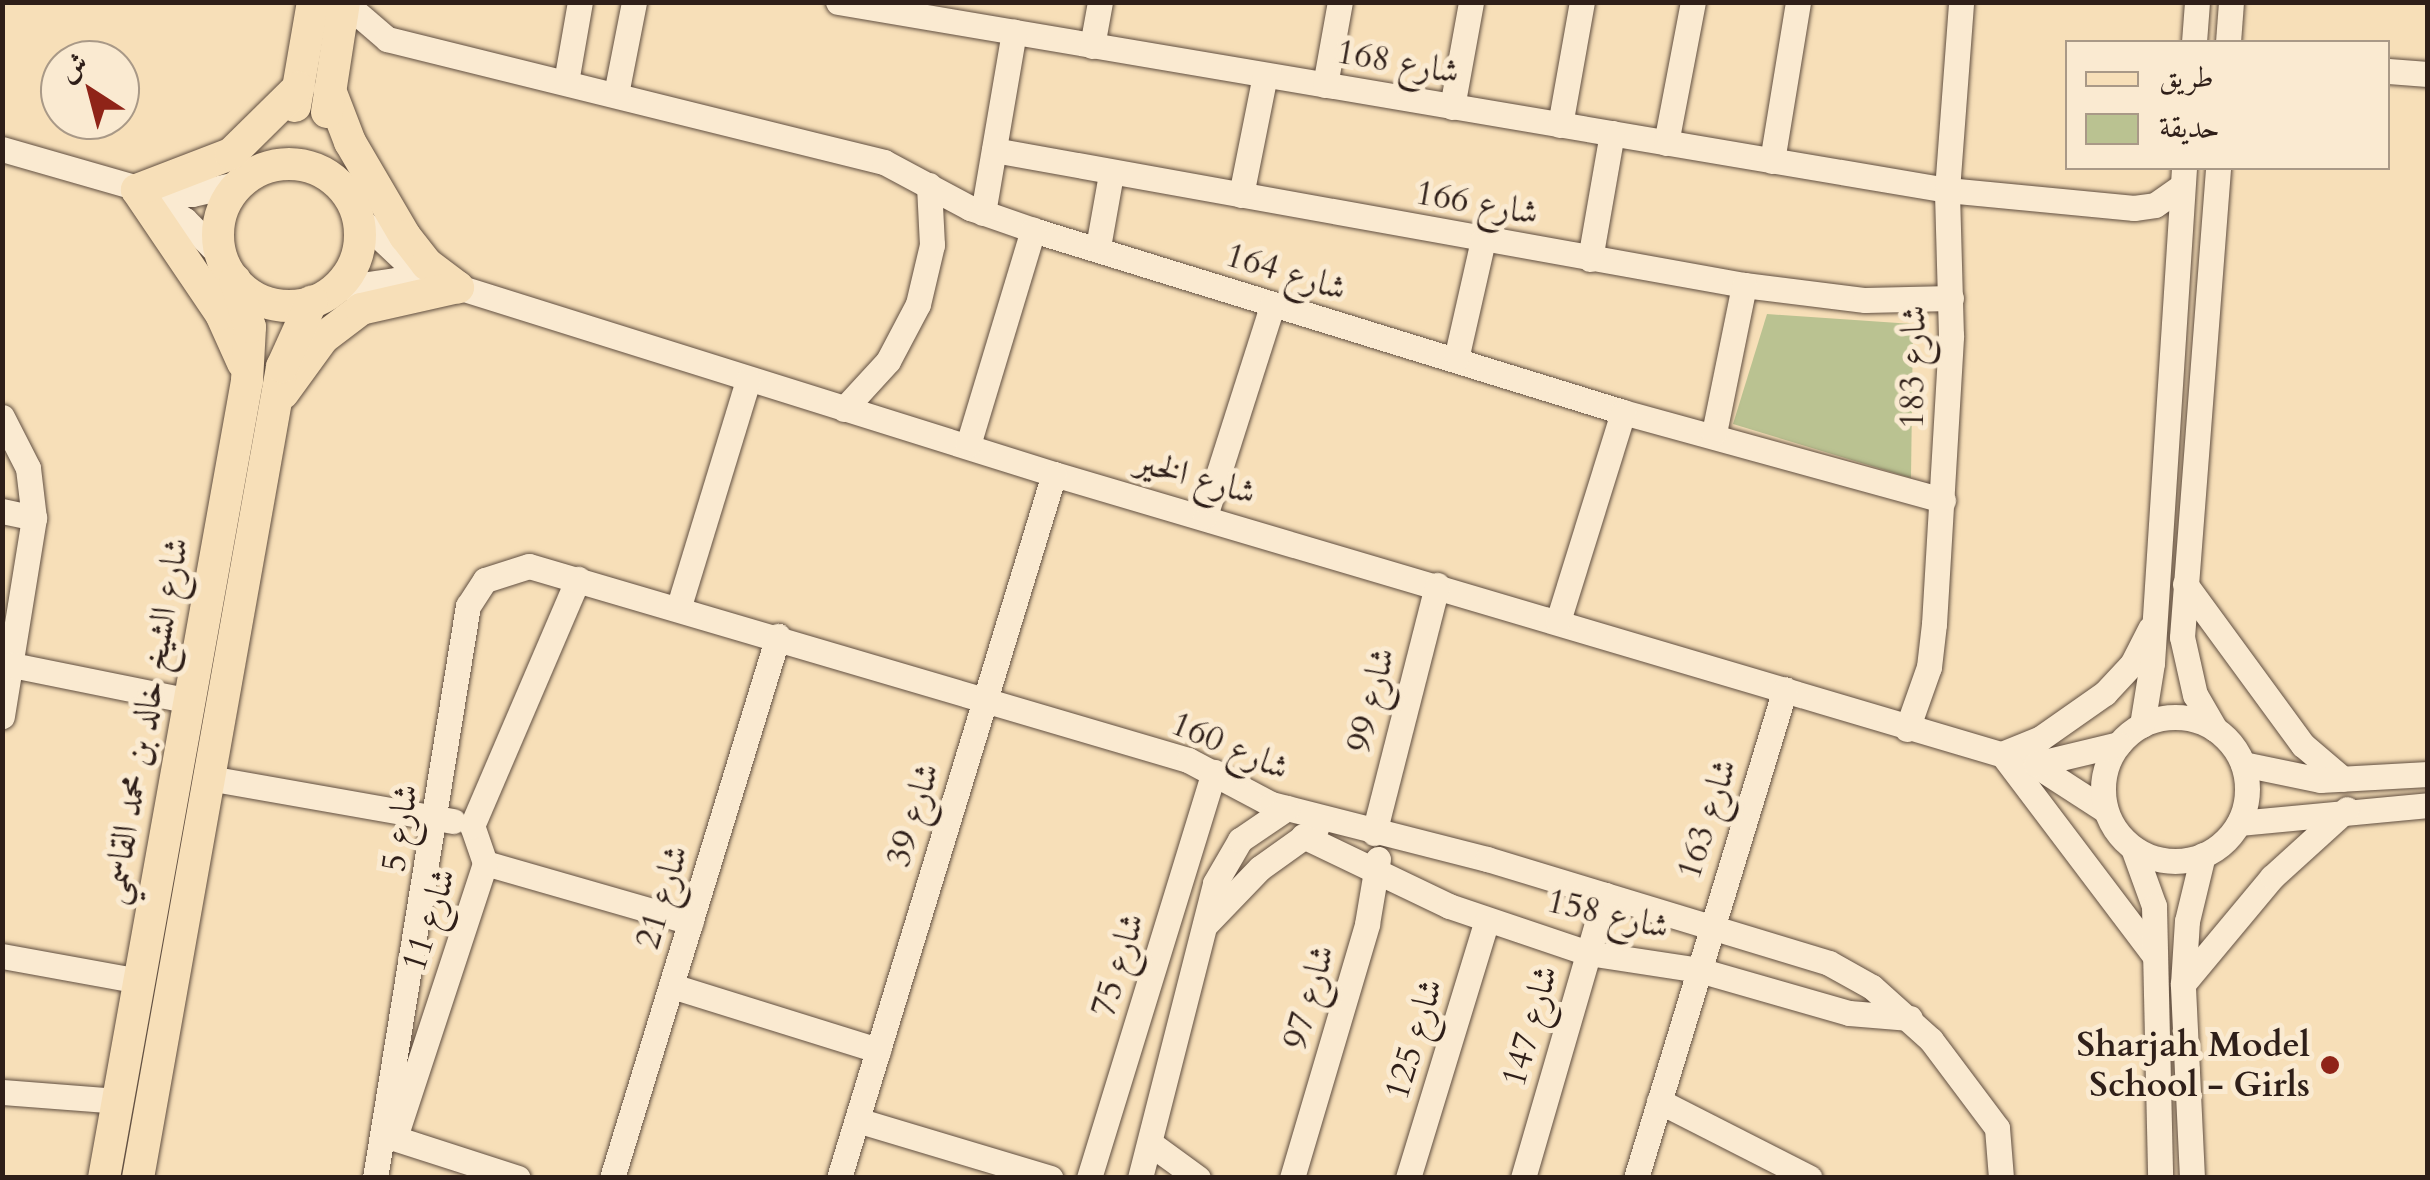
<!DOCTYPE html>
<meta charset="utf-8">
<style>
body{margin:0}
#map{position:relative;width:2430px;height:1180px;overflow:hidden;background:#f7dfb8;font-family:Cardo,Amiri,serif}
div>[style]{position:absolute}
.green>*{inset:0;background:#bac291}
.roads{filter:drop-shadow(0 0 2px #614f41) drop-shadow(0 0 2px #614f41)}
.minor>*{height:25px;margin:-12.5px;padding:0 12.5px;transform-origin:12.5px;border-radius:12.5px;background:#faead1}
.minor>.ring{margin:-12.5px;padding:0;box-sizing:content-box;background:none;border:25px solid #faead1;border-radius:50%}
.major>*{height:32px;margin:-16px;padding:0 16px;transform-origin:16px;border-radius:16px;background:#f7dfb8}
.major>.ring{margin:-16px;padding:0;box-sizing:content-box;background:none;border:32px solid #f7dfb8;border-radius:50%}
.dots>*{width:28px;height:28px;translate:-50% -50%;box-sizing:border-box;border:5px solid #faead1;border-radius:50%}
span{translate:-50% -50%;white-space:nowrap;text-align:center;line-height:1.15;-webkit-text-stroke:10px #faead1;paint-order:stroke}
.street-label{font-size:35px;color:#2f1f19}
.poi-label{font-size:35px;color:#2f1f19;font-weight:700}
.right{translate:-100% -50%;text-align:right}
.frame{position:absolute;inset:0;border:5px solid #2f1f19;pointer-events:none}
.legend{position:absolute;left:2065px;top:40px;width:325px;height:130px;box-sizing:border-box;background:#faead1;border:2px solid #a99987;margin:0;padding:12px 18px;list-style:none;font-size:30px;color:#2f1f19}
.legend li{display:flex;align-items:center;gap:20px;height:50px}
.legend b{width:50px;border:2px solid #a99987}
.north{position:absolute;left:40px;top:40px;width:100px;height:100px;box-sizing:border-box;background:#faead1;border:2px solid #a99987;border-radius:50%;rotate:324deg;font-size:28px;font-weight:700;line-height:40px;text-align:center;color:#2f1f19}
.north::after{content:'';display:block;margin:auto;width:35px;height:45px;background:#8f2418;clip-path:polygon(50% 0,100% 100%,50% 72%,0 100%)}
</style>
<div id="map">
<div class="green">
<div style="clip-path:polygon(1767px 314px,1913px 324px,1911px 478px,1733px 424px)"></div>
</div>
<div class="roads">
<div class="minor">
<div style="left:344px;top:2px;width:57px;rotate:40.7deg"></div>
<div style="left:387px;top:39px;width:512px;rotate:13.9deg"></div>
<div style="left:884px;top:162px;width:98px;rotate:28.1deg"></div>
<div style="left:970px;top:208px;width:67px;rotate:19.2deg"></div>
<div style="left:1033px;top:230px;width:617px;rotate:17.14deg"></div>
<div style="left:1623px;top:412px;width:332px;rotate:15.4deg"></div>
<div style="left:838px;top:2px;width:1125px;rotate:9.62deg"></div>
<div style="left:1947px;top:190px;width:188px;rotate:5.5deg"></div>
<div style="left:2134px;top:208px;width:21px;rotate:-8deg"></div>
<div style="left:2155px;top:205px;width:33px;rotate:-35deg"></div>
<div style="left:2194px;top:42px;width:40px;rotate:-85.7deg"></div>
<div style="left:2228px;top:42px;width:40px;rotate:-85.7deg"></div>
<div style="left:1092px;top:46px;width:45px;rotate:-79.7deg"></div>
<div style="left:2388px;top:71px;width:40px;rotate:4.3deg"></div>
<div style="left:566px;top:82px;width:81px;rotate:-80.1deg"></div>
<div style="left:1325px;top:85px;width:84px;rotate:-79.8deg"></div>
<div style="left:616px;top:94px;width:94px;rotate:-78.9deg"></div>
<div style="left:1452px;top:107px;width:107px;rotate:-79.7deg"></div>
<div style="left:1560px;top:125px;width:125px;rotate:-79.9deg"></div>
<div style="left:1666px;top:143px;width:144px;rotate:-79.2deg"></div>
<div style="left:2px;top:149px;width:163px;rotate:16deg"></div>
<div style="left:159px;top:194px;width:33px"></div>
<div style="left:192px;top:194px;width:49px;rotate:-12.9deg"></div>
<div style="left:994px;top:150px;width:762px;rotate:10.2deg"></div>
<div style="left:1744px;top:285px;width:122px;rotate:7.1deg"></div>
<div style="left:1865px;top:300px;width:86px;rotate:-1.3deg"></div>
<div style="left:1772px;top:161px;width:161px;rotate:-80.7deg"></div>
<div style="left:146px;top:194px;width:47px;rotate:33.7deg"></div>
<div style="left:185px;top:220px;width:51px;rotate:45deg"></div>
<div style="left:1241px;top:195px;width:122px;rotate:-78.7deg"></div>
<div style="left:983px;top:213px;width:184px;rotate:-80.3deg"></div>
<div style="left:359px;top:218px;width:66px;rotate:43.2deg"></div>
<div style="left:407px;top:263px;width:56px;rotate:25.2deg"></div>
<div style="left:458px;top:287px;width:625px;rotate:17.42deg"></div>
<div style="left:1054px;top:474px;width:1022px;rotate:16.48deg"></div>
<div style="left:2034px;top:764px;width:85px;rotate:32.9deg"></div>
<div style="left:1098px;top:247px;width:74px;rotate:-79.9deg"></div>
<div style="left:1590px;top:259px;width:128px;rotate:-80.1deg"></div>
<div style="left:334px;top:289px;width:63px;rotate:-8.3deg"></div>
<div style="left:396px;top:280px;width:37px;rotate:5deg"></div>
<div style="left:1456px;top:359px;width:122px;rotate:-77.2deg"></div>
<div style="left:844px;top:409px;width:65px;rotate:-47.5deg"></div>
<div style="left:888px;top:361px;width:64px;rotate:-62.2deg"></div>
<div style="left:918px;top:304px;width:61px;rotate:-76.7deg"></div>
<div style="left:932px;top:245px;width:60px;rotate:-92.9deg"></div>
<div style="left:2px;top:417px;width:57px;rotate:63deg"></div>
<div style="left:28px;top:468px;width:50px;rotate:83.2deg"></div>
<div style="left:34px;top:518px;width:201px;rotate:99.2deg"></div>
<div style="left:1714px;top:433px;width:151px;rotate:-78.5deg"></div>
<div style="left:968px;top:445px;width:225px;rotate:-73.2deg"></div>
<div style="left:2px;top:511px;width:33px;rotate:12deg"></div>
<div style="left:1205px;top:516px;width:220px;rotate:-72.3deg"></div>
<div style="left:2185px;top:584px;width:200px;rotate:53.8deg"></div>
<div style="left:2303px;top:745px;width:52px;rotate:40.4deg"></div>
<div style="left:679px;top:606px;width:236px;rotate:-73deg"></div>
<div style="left:1558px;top:621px;width:219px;rotate:-72.7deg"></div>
<div style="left:2150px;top:629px;width:39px;rotate:117deg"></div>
<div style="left:2132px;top:664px;width:40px;rotate:133deg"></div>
<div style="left:2105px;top:693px;width:78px;rotate:144.9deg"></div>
<div style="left:2041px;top:738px;width:42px;rotate:157.7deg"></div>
<div style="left:2002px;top:754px;width:251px;rotate:52.9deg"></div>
<div style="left:12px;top:665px;width:182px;rotate:11.4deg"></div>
<div class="ring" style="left:2103px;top:717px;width:119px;height:119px"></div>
<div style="left:2142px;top:725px;width:63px;rotate:-80.8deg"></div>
<div style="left:2152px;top:663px;width:496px;rotate:-86.3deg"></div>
<div style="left:1907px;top:729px;width:66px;rotate:-70.5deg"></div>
<div style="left:1929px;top:667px;width:43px;rotate:-83.4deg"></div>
<div style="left:1934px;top:624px;width:289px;rotate:-86.6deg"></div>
<div style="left:1951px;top:336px;width:146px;rotate:-91.6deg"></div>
<div style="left:1947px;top:190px;width:189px;rotate:-85.7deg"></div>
<div style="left:2215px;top:729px;width:39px;rotate:-120deg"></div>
<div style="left:2195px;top:695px;width:59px;rotate:-102.6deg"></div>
<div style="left:2182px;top:637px;width:470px;rotate:-85.6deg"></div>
<div style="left:2036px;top:764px;width:85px;rotate:-13.5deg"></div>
<div style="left:2243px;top:764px;width:79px;rotate:11.7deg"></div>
<div style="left:2320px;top:780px;width:108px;rotate:-3.2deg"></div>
<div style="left:209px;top:778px;width:248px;rotate:10deg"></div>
<div style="left:2239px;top:823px;width:190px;rotate:-5.4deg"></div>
<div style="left:1374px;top:833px;width:256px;rotate:-75.7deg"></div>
<div style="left:1303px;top:836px;width:162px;rotate:25.6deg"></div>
<div style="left:1449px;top:906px;width:147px;rotate:18.7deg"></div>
<div style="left:1588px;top:953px;width:112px;rotate:8.7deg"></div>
<div style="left:1699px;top:970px;width:156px;rotate:16deg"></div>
<div style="left:1849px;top:1013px;width:61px;rotate:4.7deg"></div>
<div style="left:2133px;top:848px;width:62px;rotate:70.1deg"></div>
<div style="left:2154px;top:906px;width:272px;rotate:88.7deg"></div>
<div style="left:485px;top:863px;width:214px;rotate:16deg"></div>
<div style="left:1207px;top:923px;width:76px;rotate:-46.1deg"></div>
<div style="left:1260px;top:868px;width:69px;rotate:-35.5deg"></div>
<div style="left:2px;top:956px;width:140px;rotate:10.3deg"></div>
<div style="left:2183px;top:984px;width:139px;rotate:-50.2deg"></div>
<div style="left:2272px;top:877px;width:101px;rotate:-42.2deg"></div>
<div style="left:672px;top:986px;width:216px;rotate:17.3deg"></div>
<div style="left:2px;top:1092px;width:116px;rotate:4.4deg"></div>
<div style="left:1659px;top:1101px;width:169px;rotate:27deg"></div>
<div style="left:857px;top:1120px;width:202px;rotate:16.7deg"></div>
<div style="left:397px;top:1131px;width:282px;rotate:-71.8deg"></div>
<div style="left:485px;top:863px;width:39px;rotate:-109deg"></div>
<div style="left:472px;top:826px;width:269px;rotate:-66.8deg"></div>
<div style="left:394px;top:1138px;width:130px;rotate:17.9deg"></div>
<div style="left:1151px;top:1144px;width:58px;rotate:35.9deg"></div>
<div style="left:375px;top:1178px;width:580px;rotate:-80.77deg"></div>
<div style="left:468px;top:606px;width:31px;rotate:-57deg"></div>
<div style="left:485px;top:580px;width:46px;rotate:-17.7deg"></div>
<div style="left:529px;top:566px;width:687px;rotate:16.4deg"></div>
<div style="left:1188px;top:760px;width:94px;rotate:27.9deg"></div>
<div style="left:1271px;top:804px;width:223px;rotate:14.3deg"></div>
<div style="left:1487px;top:859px;width:357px;rotate:16.9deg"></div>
<div style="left:1829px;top:963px;width:49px;rotate:29.2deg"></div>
<div style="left:1872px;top:987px;width:79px;rotate:41.9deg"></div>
<div style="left:1931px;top:1040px;width:110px;rotate:53.1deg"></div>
<div style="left:1997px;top:1128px;width:50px;rotate:85.4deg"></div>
<div style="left:612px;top:1178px;width:567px;rotate:-72.97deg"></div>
<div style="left:839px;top:1178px;width:736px;rotate:-73.02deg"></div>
<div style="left:1089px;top:1178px;width:425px;rotate:-72.9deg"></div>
<div style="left:1140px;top:1178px;width:304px;rotate:-75.7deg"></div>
<div style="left:1215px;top:883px;width:50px;rotate:-59.8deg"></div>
<div style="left:1240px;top:840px;width:57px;rotate:-34.2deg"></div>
<div style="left:1292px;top:1178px;width:265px;rotate:-73.5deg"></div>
<div style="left:1367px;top:924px;width:66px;rotate:-80.4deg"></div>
<div style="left:1408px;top:1178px;width:270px;rotate:-73deg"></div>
<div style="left:1523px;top:1178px;width:295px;rotate:-73.8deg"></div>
<div style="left:1636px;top:1178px;width:511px;rotate:-73.05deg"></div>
<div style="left:2192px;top:1178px;width:194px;rotate:-92.7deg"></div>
<div style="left:2183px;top:984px;width:63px;rotate:-86.4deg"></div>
<div style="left:2187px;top:921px;width:68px;rotate:-76.4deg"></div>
</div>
<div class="major">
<div style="left:330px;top:90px;width:56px;rotate:69deg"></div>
<div style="left:350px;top:142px;width:109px;rotate:59.7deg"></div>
<div style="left:405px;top:236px;width:36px;rotate:52deg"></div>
<div style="left:427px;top:264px;width:39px;rotate:37deg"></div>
<div style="left:295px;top:106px;width:106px;rotate:-80.2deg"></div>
<div style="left:327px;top:112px;width:111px;rotate:-81.2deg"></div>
<div class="ring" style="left:218px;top:164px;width:110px;height:110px"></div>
<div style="left:243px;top:363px;width:54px;rotate:-114.2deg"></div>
<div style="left:221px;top:314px;width:150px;rotate:-124.1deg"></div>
<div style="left:137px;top:190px;width:101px;rotate:-21deg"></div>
<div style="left:231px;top:154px;width:95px;rotate:-44.6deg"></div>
<div style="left:283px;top:393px;width:68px;rotate:-54deg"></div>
<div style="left:323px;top:338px;width:48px;rotate:-37.3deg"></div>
<div style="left:361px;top:309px;width:99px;rotate:-12.8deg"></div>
<div style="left:104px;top:1178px;width:810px;rotate:-79.83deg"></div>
<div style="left:247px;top:381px;width:54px;rotate:-86.8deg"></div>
<div style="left:250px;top:327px;width:49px;rotate:-107.7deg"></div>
<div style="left:138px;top:1178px;width:824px;rotate:-79.93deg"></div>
<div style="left:282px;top:367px;width:72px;rotate:-65.6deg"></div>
</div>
</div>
<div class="dots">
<div style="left:2330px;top:1065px;background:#8f2418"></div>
</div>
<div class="street-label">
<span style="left:1398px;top:62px;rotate:10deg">شارع 168</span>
<span style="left:1477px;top:203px;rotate:10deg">شارع 166</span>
<span style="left:1286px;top:272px;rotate:17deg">شارع 164</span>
<span style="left:1913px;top:367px;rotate:-89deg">شارع 183</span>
<span style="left:1196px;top:477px;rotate:16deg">شارع الخير</span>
<span style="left:1371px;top:700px;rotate:-76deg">شارع 99</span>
<span style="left:145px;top:721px;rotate:-80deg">شارع الشيخ خالد بن محمد القاسمي</span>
<span style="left:1230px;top:746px;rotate:23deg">شارع 160</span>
<span style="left:913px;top:815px;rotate:-73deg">شارع 39</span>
<span style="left:1707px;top:819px;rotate:-72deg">شارع 163</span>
<span style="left:400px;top:828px;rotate:-81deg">شارع 5</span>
<span style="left:662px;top:897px;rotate:-73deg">شارع 21</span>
<span style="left:1608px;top:914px;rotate:13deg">شارع 158</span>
<span style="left:429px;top:920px;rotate:-72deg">شارع 11</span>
<span style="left:1118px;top:965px;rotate:-73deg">شارع 75</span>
<span style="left:1309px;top:997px;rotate:-74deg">شارع 97</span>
<span style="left:1530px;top:1026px;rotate:-74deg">شارع 147</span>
<span style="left:1414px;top:1039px;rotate:-73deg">شارع 125</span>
</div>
<div class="poi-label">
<span class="right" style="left:2310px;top:1065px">Sharjah Model<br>School - Girls</span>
</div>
<div class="frame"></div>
<ul class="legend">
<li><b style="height:12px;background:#f7dfb8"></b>طريق</li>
<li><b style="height:28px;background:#bac291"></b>حديقة</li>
</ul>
<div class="north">ش</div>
</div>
